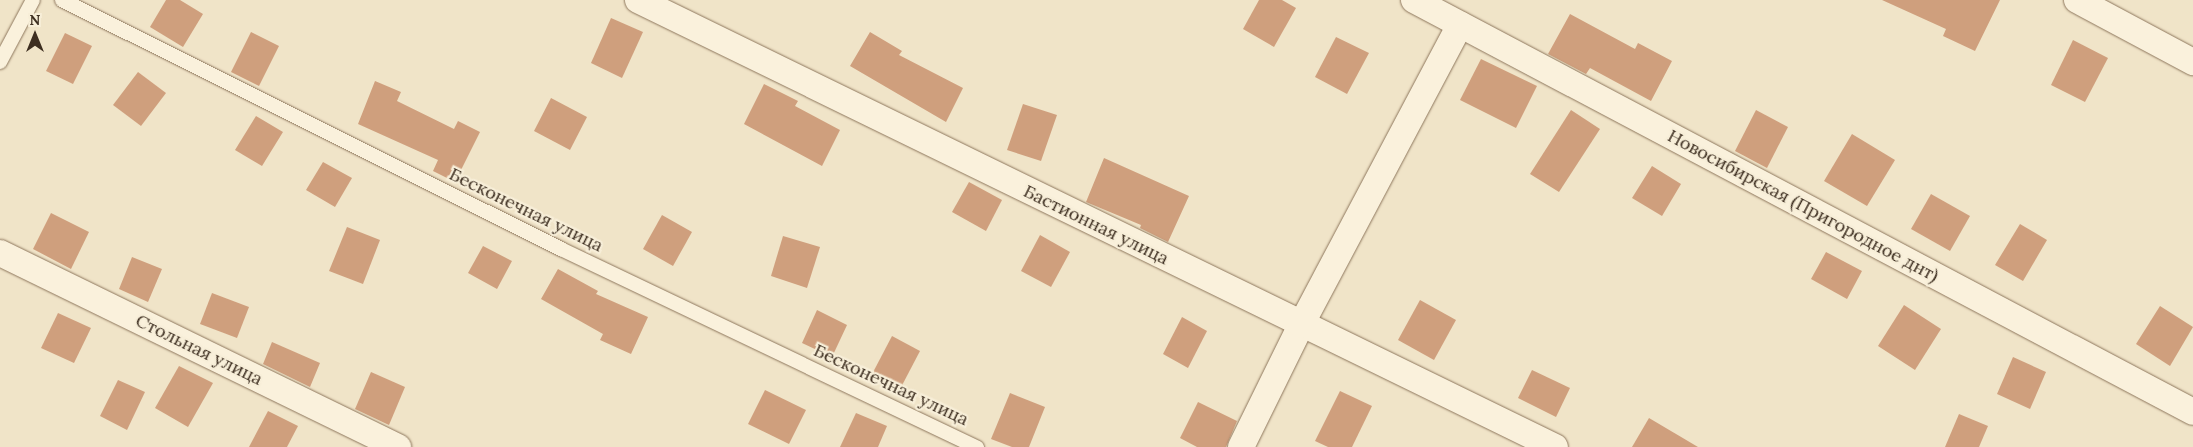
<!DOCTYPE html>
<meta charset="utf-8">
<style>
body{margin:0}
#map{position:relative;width:2193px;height:447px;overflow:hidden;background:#f0e4c8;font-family:Lora,serif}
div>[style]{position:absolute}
.building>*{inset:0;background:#cf9f7d}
.roads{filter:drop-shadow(0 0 1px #8d765c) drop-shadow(0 0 1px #8d765c)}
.service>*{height:14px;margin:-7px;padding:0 7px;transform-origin:7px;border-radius:7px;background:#faf1dc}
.minor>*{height:26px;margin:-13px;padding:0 13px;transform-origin:13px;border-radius:13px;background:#faf1dc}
span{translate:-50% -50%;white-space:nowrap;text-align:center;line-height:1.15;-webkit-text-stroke:4.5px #f7eed8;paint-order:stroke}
.street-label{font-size:18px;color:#3d2e20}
.north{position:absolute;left:10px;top:10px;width:50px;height:50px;-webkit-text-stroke:4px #f7eed8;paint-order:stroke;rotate:0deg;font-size:14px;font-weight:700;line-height:20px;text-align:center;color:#3d2e20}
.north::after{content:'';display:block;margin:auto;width:18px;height:22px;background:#3d2e20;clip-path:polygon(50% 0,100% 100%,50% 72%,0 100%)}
</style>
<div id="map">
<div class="building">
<div style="clip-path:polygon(166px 0,180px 0,203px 14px,183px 47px,150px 27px)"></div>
<div style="clip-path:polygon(1259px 0,1282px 0,1296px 8px,1274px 47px,1243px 29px)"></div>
<div style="clip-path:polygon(1882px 0,2000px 0,1975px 51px,1943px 36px,1946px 29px)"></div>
<div style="clip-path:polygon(1570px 14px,1635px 49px,1638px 43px,1672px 61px,1651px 101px,1590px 68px,1586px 74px,1548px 54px)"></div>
<div style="clip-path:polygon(611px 18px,643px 32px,622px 78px,591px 63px)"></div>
<div style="clip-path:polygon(251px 32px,279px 46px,259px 86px,231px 72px)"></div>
<div style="clip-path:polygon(870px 32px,902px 51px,899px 55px,963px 88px,946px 122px,850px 66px)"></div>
<div style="clip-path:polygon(65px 33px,92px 46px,73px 84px,46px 71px)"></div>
<div style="clip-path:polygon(1336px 37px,1369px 53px,1347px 94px,1315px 77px)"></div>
<div style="clip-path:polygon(2073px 40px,2108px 58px,2085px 102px,2051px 85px)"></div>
<div style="clip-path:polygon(1481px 59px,1537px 86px,1516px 128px,1460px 100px)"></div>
<div style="clip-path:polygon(138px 72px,166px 93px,141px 126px,113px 105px)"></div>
<div style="clip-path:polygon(375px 81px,401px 92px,397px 101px,454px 129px,458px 121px,480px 132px,455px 182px,433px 171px,438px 160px,358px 124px)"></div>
<div style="clip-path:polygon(764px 84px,798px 101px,795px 106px,840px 130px,822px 166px,744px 124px)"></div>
<div style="clip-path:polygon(551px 98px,587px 117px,570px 150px,534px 131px)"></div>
<div style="clip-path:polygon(1023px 104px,1057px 115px,1041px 161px,1007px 150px)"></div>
<div style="clip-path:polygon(1571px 110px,1600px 129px,1559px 192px,1530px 174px)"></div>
<div style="clip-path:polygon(1756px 110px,1788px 127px,1767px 168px,1735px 151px)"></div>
<div style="clip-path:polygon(256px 116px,283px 132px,262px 166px,235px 150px)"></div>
<div style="clip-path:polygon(1852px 134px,1895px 160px,1867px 206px,1824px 181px)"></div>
<div style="clip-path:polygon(1104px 158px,1189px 196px,1168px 242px,1140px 228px,1141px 225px,1086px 202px)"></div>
<div style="clip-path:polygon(323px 162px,352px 178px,335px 207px,306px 190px)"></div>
<div style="clip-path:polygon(1652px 166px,1681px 184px,1662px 216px,1632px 198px)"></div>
<div style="clip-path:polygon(969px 182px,1002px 200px,986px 231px,952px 212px)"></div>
<div style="clip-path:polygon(1931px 194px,1970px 216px,1950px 251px,1911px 229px)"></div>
<div style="clip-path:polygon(51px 213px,89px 232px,71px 269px,33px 249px)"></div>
<div style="clip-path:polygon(662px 215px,692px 232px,673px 266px,643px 249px)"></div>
<div style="clip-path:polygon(2020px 224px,2047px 240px,2023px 281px,1995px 265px)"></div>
<div style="clip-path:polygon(347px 227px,380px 240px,363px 284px,329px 271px)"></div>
<div style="clip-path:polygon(1040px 235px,1070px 252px,1051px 287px,1021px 271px)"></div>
<div style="clip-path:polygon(783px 236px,820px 247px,807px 288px,771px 276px)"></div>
<div style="clip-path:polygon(483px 246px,512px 261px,497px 289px,468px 273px)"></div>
<div style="clip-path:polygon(1826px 252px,1862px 271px,1847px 299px,1811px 279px)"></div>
<div style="clip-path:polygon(132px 257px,162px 269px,148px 302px,119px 289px)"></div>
<div style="clip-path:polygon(558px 269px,598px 291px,596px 294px,648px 317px,631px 354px,600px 340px,603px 334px,541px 299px)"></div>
<div style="clip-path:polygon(212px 293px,249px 307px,237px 338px,200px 324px)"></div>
<div style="clip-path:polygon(1420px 300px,1456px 320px,1434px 360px,1398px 340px)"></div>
<div style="clip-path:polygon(1904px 305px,1941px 329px,1915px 370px,1878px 346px)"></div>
<div style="clip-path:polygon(2160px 306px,2193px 327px,2170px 366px,2136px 344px)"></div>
<div style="clip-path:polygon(817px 310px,847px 325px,832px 357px,802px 343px)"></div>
<div style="clip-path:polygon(58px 313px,91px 328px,74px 363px,41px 348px)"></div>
<div style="clip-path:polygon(1182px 317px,1207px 331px,1188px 368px,1163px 354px)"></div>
<div style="clip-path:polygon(892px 336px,920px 351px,898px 393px,870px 378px)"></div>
<div style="clip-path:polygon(272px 342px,320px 363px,310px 387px,263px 364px)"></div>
<div style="clip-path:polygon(2013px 357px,2046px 372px,2030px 409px,1997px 394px)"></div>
<div style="clip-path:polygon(179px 366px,213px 383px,188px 427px,155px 408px)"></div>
<div style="clip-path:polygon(1532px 370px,1570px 388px,1556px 417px,1518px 398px)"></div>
<div style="clip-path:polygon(371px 372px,405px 387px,389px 425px,355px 409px)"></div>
<div style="clip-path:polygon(118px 380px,145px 392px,127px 430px,100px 416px)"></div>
<div style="clip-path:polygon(765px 390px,806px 410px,789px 444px,748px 424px)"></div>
<div style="clip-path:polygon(1340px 391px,1372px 406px,1352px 447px,1328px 447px,1315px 441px)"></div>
<div style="clip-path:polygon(1010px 393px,1045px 407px,1029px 447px,1012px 447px,991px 439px)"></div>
<div style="clip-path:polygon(1198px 402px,1237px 421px,1226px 447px,1197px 447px,1180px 438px)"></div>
<div style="clip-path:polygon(268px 411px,298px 426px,287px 447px,249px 447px)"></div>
<div style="clip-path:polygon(856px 413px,887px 426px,878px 447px,840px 447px)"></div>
<div style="clip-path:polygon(1959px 414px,1988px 426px,1979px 447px,1945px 447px)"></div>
<div style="clip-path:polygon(1649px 418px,1698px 447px,1632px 447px)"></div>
</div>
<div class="roads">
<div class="service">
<div style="left:62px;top:0;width:558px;rotate:26.52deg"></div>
<div style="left:561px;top:249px;width:461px;rotate:25.5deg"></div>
<div style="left:0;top:62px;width:70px;rotate:-62deg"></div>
</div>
<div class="minor">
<div style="left:638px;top:0;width:1020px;rotate:25.99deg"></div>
<div style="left:1414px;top:0;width:881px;rotate:27.87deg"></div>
<div style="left:2077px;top:0;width:132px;rotate:28.1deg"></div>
<div style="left:0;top:253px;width:443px;rotate:26deg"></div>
<div style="left:1241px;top:447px;width:136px;rotate:-63.8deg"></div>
<div style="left:1301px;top:325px;width:340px;rotate:-62.1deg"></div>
</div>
</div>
<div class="street-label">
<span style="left:1803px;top:206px;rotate:28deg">Новосибирская (Пригородное днт)</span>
<span style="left:526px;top:210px;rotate:26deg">Бесконечная улица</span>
<span style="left:1096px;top:225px;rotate:26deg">Бастионная улица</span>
<span style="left:199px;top:350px;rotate:26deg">Стольная улица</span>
<span style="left:891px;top:385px;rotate:25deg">Бесконечная улица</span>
</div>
<div class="north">N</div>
</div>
